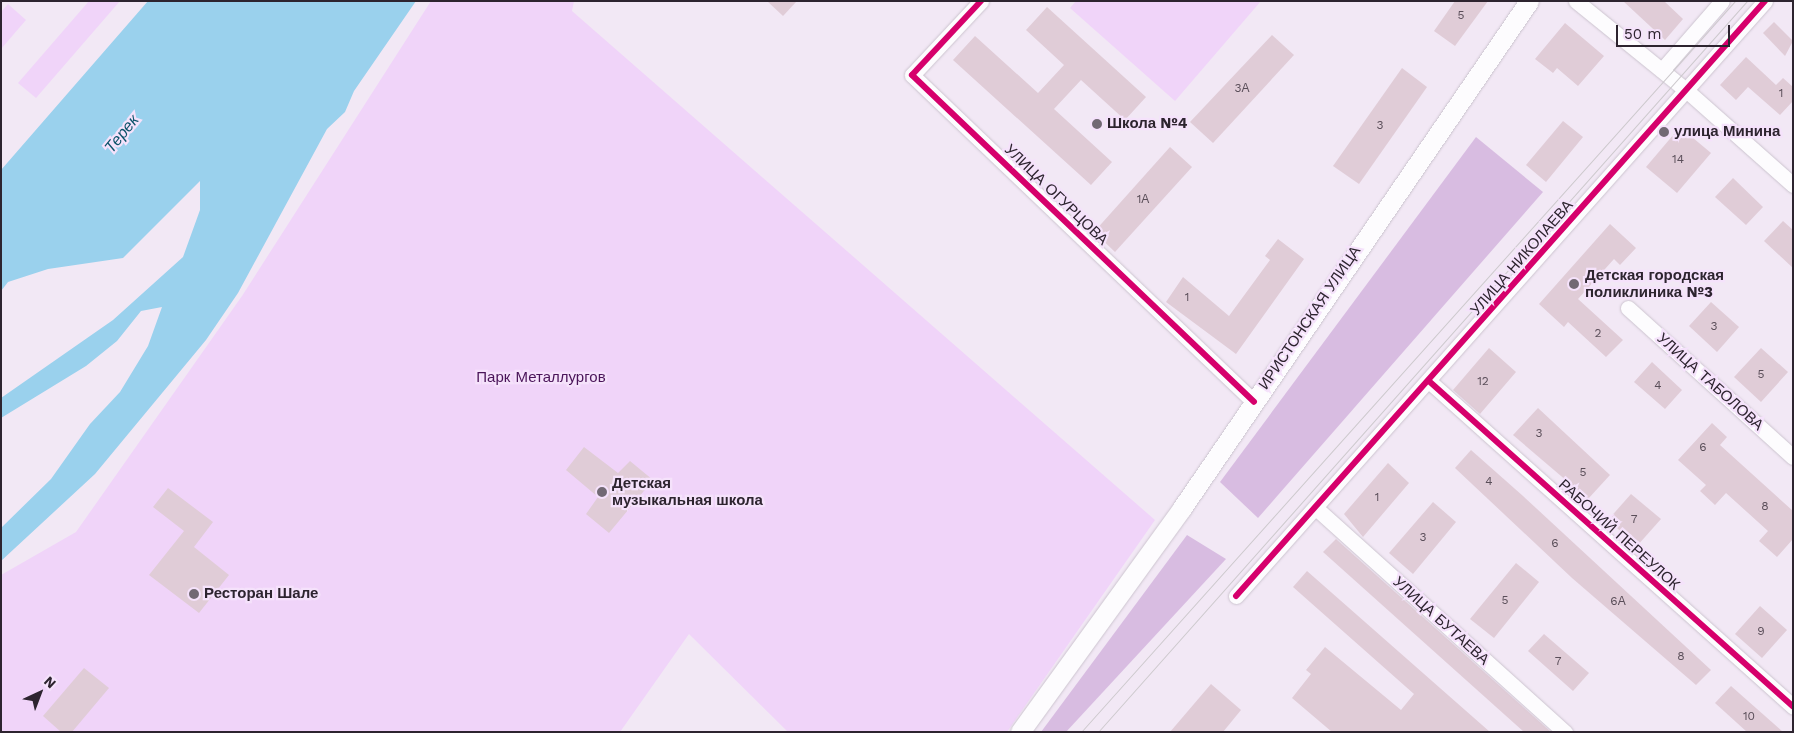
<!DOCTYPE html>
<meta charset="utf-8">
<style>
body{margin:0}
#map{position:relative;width:1794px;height:733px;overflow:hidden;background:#f2e8f5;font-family:"Work Sans",sans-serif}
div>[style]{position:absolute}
.green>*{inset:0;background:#f0d4f9}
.forest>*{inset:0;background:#d8bce1}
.water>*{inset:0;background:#9ad1ed}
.building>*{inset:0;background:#e0ccd7}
.roads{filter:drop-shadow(0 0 1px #ccc4cf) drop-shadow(0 0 1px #ccc4cf)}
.minor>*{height:15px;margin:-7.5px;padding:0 7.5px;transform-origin:7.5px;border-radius:7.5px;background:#fdfcfe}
.major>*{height:19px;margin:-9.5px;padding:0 9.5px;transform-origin:9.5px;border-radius:9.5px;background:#fdfcfe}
.tram>*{height:1px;margin:-0.5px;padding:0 0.5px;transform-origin:0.5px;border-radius:0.5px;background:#cdc9cd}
.cycleway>*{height:6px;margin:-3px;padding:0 3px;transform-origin:3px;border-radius:3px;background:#d6006c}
.dots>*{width:14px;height:14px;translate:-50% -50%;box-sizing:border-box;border:2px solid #f5e2fb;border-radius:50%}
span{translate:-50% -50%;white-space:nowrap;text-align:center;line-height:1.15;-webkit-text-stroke:4.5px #f5e2fb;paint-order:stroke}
.number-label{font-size:12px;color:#5a4e59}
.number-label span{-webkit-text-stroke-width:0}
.poi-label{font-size:15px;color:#2d242f;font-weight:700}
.left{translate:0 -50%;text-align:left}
.street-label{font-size:15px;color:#2d242f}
.park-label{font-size:15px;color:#4a1459}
.water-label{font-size:16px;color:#0c536a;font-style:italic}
.frame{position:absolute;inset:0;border:2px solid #2d242f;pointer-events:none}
.north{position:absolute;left:15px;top:668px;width:50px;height:50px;-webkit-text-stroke:4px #f5e2fb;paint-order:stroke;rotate:43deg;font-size:14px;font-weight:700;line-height:20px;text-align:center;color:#2d242f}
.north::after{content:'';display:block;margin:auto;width:18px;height:22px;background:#2d242f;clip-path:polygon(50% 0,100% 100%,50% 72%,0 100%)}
.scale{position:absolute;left:1616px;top:25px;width:114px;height:22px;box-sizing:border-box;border:2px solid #2d242f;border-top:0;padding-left:6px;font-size:15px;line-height:18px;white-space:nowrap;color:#2d242f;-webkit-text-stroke:4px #f5e2fb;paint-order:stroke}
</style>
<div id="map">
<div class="green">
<div style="clip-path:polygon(89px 1px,120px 1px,36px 98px,18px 83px)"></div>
<div style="clip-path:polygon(431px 1px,574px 1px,572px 11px,1155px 520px,1007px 732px,788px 732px,689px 634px,620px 732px,1px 732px,1px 575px,76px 532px,242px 296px)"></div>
<div style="clip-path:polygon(1076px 1px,1261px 1px,1175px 101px,1070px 8px)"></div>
<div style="clip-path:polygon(8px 4px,26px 20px,1px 49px,1px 12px)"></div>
</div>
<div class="forest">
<div style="clip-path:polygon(1476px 137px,1543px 192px,1258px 518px,1220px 482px)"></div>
<div style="clip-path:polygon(1187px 535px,1226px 559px,1066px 732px,1041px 732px)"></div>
</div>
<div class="water">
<div style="clip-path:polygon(148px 1px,416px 1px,354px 91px,345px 112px,327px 129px,238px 293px,206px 340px,95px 474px,1px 561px,1px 528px,51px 479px,90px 424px,120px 392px,148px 346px,162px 307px,141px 311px,117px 341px,86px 366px,1px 418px,1px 398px,113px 320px,183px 257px,200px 210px,200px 181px,123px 258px,48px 269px,8px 282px,1px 291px,1px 170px)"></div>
</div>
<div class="building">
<div style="clip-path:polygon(767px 1px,797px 1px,783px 16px)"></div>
<div style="clip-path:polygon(1455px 1px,1488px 1px,1455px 46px,1434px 31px)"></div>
<div style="clip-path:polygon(1623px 1px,1664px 1px,1683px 19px,1665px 40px)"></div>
<div style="clip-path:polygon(1047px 7px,1146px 97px,1125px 120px,1081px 80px,1054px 109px,1112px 162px,1091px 185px,953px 60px,975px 36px,1038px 93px,1064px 65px,1026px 30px)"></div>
<div style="clip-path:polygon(1774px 22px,1793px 41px,1785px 56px,1763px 33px)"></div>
<div style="clip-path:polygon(1565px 23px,1604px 56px,1578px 86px,1557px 68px,1553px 73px,1535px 59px)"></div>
<div style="clip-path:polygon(1272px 35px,1294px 55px,1213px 143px,1190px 122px)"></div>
<div style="clip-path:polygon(1746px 57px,1776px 85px,1783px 78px,1793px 87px,1793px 101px,1780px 115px,1748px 87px,1736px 100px,1720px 85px)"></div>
<div style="clip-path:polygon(1402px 68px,1427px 87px,1359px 184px,1333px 166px)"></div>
<div style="clip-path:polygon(1563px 121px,1583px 137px,1546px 182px,1526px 165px)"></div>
<div style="clip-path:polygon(1680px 127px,1711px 153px,1677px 193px,1646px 167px)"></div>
<div style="clip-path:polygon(1170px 147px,1192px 167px,1115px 252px,1094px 232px)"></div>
<div style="clip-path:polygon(1733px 178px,1763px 207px,1746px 225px,1715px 197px)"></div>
<div style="clip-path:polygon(1783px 221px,1793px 230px,1793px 268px,1764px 241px)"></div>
<div style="clip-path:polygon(1610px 224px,1636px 248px,1620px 265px,1614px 259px,1578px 299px,1623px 340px,1606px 357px,1568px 322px,1564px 327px,1539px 304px)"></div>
<div style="clip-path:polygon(1278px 239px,1304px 259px,1236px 354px,1166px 302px,1183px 277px,1229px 316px,1270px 260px,1265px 256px)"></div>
<div style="clip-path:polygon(1711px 302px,1739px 327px,1717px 352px,1689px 326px)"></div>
<div style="clip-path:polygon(1489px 348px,1516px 372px,1480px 414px,1453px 390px)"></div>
<div style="clip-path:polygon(1761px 348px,1788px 372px,1761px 402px,1734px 377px)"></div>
<div style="clip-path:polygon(1652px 362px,1682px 390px,1665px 409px,1634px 382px)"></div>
<div style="clip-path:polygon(1538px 408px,1610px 475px,1588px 499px,1513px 435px)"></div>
<div style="clip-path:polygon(1712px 423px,1727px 437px,1720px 445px,1793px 511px,1793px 539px,1777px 557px,1759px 541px,1768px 531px,1726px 493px,1715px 505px,1700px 491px,1706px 485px,1678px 460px)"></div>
<div style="clip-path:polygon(584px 447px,618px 473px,630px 461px,653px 480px,609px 533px,586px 514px,598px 497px,566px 470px)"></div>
<div style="clip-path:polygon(1471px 450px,1523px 496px,1711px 670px,1696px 685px,1572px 578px,1455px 468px)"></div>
<div style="clip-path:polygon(1388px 463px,1409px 483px,1363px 537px,1344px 514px)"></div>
<div style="clip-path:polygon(168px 488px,213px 522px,194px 547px,229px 575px,199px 613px,149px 575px,184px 531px,153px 507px)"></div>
<div style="clip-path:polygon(1631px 494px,1661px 519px,1637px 546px,1608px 520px)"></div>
<div style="clip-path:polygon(1433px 502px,1456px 522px,1413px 574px,1389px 553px)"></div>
<div style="clip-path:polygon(1336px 539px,1551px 732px,1524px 732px,1323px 552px)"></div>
<div style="clip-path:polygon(1516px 563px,1539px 582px,1494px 638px,1470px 619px)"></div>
<div style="clip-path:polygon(1307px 571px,1490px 732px,1332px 732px,1292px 698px,1311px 674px,1306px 670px,1325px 647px,1401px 710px,1414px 694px,1293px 587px)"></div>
<div style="clip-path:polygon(1760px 606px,1787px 630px,1762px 658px,1735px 634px)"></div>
<div style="clip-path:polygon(1544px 634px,1589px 673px,1573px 691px,1528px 651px)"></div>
<div style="clip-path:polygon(84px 668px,109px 688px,72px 732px,61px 732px,43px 716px)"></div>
<div style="clip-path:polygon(1211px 684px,1241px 710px,1223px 732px,1170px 732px)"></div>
<div style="clip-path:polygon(1731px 686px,1783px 732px,1747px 732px,1715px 703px)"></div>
</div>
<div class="roads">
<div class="minor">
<div style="left:981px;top:1px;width:101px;rotate:133deg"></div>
<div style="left:912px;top:75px;width:473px;rotate:43.7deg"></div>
<div style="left:1576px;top:1px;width:141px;rotate:39deg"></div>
<div style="left:1686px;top:90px;width:143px;rotate:41.6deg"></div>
<div style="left:1662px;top:70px;width:91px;rotate:-49deg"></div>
<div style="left:1628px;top:308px;width:222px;rotate:42.1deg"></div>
<div style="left:1430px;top:382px;width:487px;rotate:41.8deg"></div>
<div style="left:1317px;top:509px;width:334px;rotate:42deg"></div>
<div style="left:1236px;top:596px;width:796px;rotate:-48.36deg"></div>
</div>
<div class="major">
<div style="left:1020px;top:732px;width:276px;rotate:-54.1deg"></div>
<div style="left:1182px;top:508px;width:614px;rotate:-55.61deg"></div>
</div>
</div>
<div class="tram">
<div style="left:1081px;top:732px;width:981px;rotate:-48.18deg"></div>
<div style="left:1098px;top:732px;width:978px;rotate:-48.4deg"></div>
</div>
<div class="cycleway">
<div style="left:981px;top:1px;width:101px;rotate:133deg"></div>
<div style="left:912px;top:75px;width:473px;rotate:43.7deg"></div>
<div style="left:1430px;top:382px;width:487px;rotate:41.8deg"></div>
<div style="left:1236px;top:596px;width:796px;rotate:-48.36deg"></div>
</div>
<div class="dots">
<div style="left:1097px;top:124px;background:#726974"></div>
<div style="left:1664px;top:132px;background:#726974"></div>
<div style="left:1574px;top:284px;background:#726974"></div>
<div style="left:602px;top:492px;background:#726974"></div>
<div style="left:194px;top:594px;background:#726974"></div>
</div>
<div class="number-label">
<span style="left:1461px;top:16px">5</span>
<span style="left:1242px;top:89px">3А</span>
<span style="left:1781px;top:94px">1</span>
<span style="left:1380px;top:126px">3</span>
<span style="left:1678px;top:160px">14</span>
<span style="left:1143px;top:200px">1А</span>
<span style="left:1187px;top:298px">1</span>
<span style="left:1714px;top:327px">3</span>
<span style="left:1598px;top:334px">2</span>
<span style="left:1761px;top:375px">5</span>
<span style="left:1483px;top:382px">12</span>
<span style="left:1658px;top:386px">4</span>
<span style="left:1539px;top:434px">3</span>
<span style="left:1703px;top:448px">6</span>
<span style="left:1583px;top:473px">5</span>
<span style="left:1489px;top:482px">4</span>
<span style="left:1377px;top:498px">1</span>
<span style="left:1765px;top:507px">8</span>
<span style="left:1634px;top:520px">7</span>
<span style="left:1423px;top:538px">3</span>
<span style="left:1555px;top:544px">6</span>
<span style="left:1505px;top:601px">5</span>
<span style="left:1618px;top:602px">6А</span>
<span style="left:1761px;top:632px">9</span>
<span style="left:1681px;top:657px">8</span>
<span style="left:1558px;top:662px">7</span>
<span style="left:1749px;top:717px">10</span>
</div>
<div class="poi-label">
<span class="left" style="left:1107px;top:124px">Школа №4</span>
<span class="left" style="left:1674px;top:132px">улица Минина</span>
<span class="left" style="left:1585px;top:284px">Детская городская<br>поликлиника №3</span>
<span class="left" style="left:612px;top:492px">Детская<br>музыкальная школа</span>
<span class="left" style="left:204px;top:594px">Ресторан Шале</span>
</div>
<div class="street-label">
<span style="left:1056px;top:195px;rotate:44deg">УЛИЦА ОГУРЦОВА</span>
<span style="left:1522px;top:258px;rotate:-49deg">УЛИЦА НИКОЛАЕВА</span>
<span style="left:1310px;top:318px;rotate:-56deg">ИРИСТОНСКАЯ УЛИЦА</span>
<span style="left:1710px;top:382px;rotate:42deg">УЛИЦА ТАБОЛОВА</span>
<span style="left:1619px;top:535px;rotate:42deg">РАБОЧИЙ ПЕРЕУЛОК</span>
<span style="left:1441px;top:621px;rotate:42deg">УЛИЦА БУТАЕВА</span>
</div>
<div class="park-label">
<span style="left:541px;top:378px">Парк Металлургов</span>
</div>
<div class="water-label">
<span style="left:122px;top:134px;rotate:-51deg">Терек</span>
</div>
<div class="frame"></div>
<div class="north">N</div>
<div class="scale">50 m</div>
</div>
